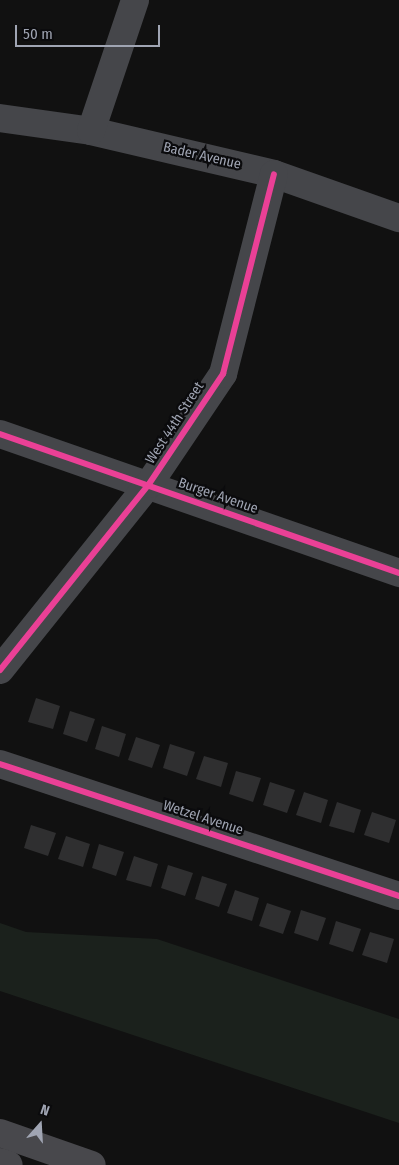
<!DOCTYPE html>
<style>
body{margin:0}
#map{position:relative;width:399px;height:1165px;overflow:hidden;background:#111;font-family:"Fira Sans Condensed",sans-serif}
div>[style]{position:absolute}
.green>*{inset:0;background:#1b211c}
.building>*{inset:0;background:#2f2f30}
.minor>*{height:28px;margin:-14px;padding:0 14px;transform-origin:14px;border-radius:14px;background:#45464a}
.highway>*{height:28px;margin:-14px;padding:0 14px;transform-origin:14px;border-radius:14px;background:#48484c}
.cycleway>*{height:6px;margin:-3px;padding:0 3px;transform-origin:3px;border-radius:3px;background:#ea4096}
span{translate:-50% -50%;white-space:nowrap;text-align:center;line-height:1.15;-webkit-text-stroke:4.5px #0b0b0d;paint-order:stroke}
.street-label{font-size:14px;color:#a0a5b3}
.north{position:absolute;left:15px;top:1100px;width:50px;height:50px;-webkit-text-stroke:4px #0b0b0d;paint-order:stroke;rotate:19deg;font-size:14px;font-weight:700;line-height:20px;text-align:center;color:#a0a5b3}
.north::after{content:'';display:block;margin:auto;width:18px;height:22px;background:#a0a5b3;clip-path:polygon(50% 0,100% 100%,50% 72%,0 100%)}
.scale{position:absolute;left:15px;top:25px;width:145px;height:22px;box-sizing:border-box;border:2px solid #a0a5b3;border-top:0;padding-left:6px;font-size:15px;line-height:18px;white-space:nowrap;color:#a0a5b3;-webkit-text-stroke:4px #0b0b0d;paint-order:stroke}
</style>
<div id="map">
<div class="green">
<div style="clip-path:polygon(0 923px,26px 932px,157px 939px,399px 1019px,399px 1123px,0 991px)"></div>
</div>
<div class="building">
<div style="clip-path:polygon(36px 698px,60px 706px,53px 729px,28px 722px)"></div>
<div style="clip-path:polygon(70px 711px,95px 719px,87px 742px,63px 734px)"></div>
<div style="clip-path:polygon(102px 726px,126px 734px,119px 757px,95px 749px)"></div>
<div style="clip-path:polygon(136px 737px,160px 745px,152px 768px,128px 760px)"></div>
<div style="clip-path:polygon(170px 744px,195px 752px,187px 776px,163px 768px)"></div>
<div style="clip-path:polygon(204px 756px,228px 763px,221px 787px,196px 779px)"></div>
<div style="clip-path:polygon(236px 771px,261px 778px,253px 802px,229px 794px)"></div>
<div style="clip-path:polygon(270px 782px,295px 790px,287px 813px,263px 805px)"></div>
<div style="clip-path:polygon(304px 792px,328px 800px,321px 823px,296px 815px)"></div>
<div style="clip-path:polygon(337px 802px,361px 810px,354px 833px,329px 826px)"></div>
<div style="clip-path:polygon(372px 812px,396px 820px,389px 843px,364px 835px)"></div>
<div style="clip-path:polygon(31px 825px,56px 833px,48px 856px,24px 848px)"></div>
<div style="clip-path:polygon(66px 836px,90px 844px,83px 867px,58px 859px)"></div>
<div style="clip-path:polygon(99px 844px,124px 852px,116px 876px,92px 868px)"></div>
<div style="clip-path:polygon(134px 856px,158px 864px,151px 887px,126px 880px)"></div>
<div style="clip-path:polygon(168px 865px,193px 873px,185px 896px,161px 888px)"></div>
<div style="clip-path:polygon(202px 876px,227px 884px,219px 907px,195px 899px)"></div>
<div style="clip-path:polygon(235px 890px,259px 898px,252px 921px,227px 913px)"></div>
<div style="clip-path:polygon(267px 903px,291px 911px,283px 934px,259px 926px)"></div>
<div style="clip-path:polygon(301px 910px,326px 918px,318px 941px,294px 933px)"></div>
<div style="clip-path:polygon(336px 921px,361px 929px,353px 952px,329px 944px)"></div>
<div style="clip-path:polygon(370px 932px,394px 939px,387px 963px,362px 955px)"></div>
</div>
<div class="minor">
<div style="left:0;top:118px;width:92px;rotate:8.1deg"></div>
<div style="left:91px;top:131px;width:188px;rotate:13.2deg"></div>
<div style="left:274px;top:174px;width:133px;rotate:19.4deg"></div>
<div style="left:91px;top:131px;width:138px;rotate:-71.4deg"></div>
<div style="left:0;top:434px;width:423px;rotate:19.2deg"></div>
<div style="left:0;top:670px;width:238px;rotate:-51.3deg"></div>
<div style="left:149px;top:484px;width:133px;rotate:-56.1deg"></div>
<div style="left:223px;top:374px;width:206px;rotate:-75.7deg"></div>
<div style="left:0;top:764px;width:420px;rotate:18.3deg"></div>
</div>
<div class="highway">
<div style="left:0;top:1133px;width:97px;rotate:19.2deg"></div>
<div style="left:0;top:1162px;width:9px;rotate:18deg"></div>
</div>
<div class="cycleway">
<div style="left:0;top:434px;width:423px;rotate:19.2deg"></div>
<div style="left:0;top:670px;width:238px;rotate:-51.3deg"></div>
<div style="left:149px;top:484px;width:133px;rotate:-56.1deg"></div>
<div style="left:223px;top:374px;width:206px;rotate:-75.7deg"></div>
<div style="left:0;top:764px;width:420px;rotate:18.3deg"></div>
</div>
<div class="street-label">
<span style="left:202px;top:156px;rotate:13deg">Bader Avenue</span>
<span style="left:175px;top:423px;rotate:-57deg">West 44th Street</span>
<span style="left:218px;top:496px;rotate:19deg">Burger Avenue</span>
<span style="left:203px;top:818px;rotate:18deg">Wetzel Avenue</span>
</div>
<div class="north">N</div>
<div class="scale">50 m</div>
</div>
